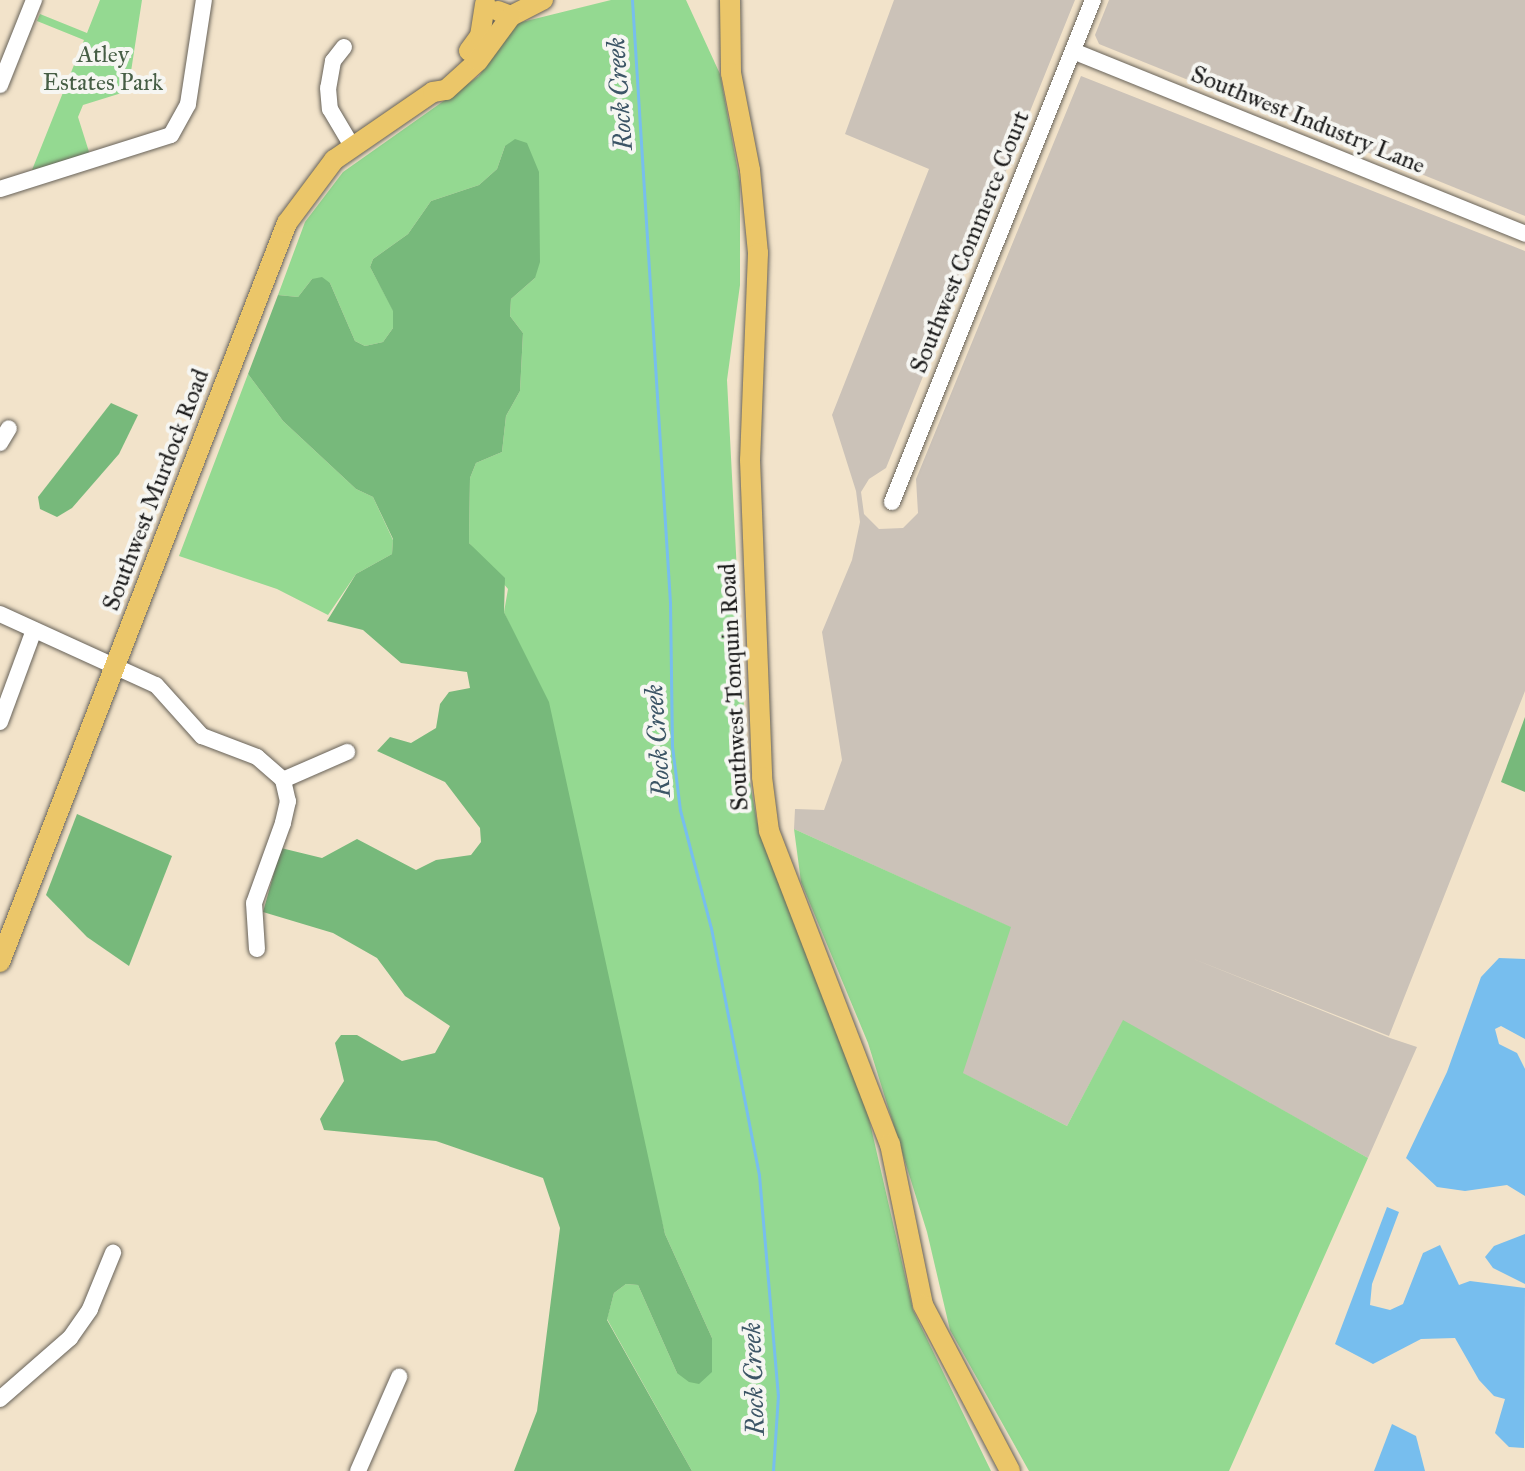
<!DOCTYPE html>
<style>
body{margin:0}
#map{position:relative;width:1525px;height:1471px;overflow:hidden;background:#f2e3ca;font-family:"IM FELL Great Primer",serif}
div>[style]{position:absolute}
.industrial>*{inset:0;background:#cbc2b8}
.green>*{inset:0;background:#94d991}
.forest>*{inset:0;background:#77b97b}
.water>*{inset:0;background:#77beee}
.stream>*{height:3px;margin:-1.5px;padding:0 1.5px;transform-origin:1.5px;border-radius:1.5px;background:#77beee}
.roads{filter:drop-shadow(0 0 2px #676259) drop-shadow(0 0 2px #676259)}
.minor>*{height:16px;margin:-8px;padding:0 8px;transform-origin:8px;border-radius:8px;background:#fff}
.major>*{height:20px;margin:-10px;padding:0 10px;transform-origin:10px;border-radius:10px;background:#ebc669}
span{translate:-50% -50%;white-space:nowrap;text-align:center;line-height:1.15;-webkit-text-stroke:8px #f6f6f2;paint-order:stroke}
.park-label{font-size:24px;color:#465e45}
.street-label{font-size:24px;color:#1c1c1c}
.water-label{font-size:26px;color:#3c5566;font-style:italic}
</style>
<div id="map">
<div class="industrial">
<div style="clip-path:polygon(894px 0,1075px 0,886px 468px,869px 479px,861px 492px,864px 514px,879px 529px,903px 528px,918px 513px,916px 479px,1081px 76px,1525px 251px,1525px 691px,1389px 1036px,1191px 958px,1390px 1038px,1417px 1047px,1368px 1158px,1123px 1021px,1067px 1126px,962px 1073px,1010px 927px,794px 829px,795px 809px,824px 810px,842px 760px,822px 632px,852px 560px,860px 522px,856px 491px,832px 415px,929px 169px,845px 134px)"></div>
<div style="clip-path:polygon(1109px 0,1525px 0,1525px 216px,1099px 44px,1095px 35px)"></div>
</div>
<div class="green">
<div style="clip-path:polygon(100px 0,142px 0,128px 91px,83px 105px,78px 117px,90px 155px,32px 170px,84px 40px,37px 21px,40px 14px,87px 33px)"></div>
<div style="clip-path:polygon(611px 0,686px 0,720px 74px,740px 182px,740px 285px,727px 380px,747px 765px,757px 822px,867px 1110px,913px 1310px,991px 1471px,692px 1471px,607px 1319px,614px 1293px,626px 1284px,638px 1285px,677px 1373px,712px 1338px,665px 1234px,515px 637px,504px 612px,508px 589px,469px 543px,470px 478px,476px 463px,502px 452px,506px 416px,520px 391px,523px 333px,510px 316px,511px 299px,535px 278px,505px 146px,497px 169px,479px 185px,431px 201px,408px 234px,373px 259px,370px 267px,393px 310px,393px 328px,383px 342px,365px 346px,355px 341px,330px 283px,312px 279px,298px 297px,278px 295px,305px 222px,343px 172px,479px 76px,514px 24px)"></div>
<div style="clip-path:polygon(248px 374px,283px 421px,356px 489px,373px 497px,393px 540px,392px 554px,356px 574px,328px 615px,277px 589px,179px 556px)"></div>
<div style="clip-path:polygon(794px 829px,1011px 927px,963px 1073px,1067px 1126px,1123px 1020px,1368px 1158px,1229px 1471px,1029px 1471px,950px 1330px,927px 1232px,868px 1043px,801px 882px)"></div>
</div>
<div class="forest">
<div style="clip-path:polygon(515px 139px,527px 143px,539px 172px,540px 262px,535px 278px,511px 299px,510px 316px,523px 333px,520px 391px,506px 416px,502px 452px,476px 463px,470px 478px,469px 543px,505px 578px,504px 612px,549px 702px,665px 1234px,712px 1338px,712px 1372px,699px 1384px,689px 1382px,677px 1373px,638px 1285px,626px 1284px,614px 1293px,607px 1320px,692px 1471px,514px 1471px,537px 1411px,560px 1228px,543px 1178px,436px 1141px,324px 1130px,320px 1119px,344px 1081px,335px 1043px,341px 1035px,357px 1035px,402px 1061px,435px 1053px,450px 1026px,405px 996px,377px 958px,333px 933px,263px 912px,281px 848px,322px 858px,357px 839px,416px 870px,436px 860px,471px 855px,481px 842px,480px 828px,445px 782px,377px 751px,390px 737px,411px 743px,436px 728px,440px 704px,449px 692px,470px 688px,467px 672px,401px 663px,363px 630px,327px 621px,356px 574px,392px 554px,393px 539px,373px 497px,356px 489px,283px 421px,248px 374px,278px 295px,298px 297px,312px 279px,322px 277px,330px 283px,355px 341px,365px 346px,383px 342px,393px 328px,393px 311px,370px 267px,373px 259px,408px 234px,431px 201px,479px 185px,497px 169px,505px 146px)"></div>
<div style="clip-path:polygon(111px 403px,138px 415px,119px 454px,72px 508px,57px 517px,40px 509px,38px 497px)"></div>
<div style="clip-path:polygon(1525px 717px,1525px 792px,1501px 782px)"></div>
<div style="clip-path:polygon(77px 814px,172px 856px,129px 966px,87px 937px,46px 895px)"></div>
</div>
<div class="water">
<div style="clip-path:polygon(1499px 958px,1525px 959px,1525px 1039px,1501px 1026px,1495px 1029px,1499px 1044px,1517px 1053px,1525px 1069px,1525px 1196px,1507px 1185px,1465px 1191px,1437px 1187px,1406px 1158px,1447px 1072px,1481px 977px)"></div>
<div style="clip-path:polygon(1387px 1207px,1399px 1212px,1372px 1284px,1370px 1305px,1390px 1310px,1403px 1304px,1423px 1253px,1440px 1245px,1459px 1285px,1470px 1281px,1525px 1288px,1524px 1448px,1509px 1447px,1495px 1433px,1505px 1399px,1494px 1396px,1479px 1380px,1455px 1338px,1421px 1339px,1373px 1364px,1335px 1344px)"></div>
<div style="clip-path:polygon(1525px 1234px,1525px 1284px,1493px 1268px,1485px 1257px,1494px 1246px)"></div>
<div style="clip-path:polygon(1392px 1424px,1416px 1436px,1425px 1471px,1374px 1471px)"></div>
</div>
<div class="stream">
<div style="left:632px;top:0;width:604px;rotate:86.39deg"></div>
<div style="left:670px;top:603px;width:143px;rotate:89.2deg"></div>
<div style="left:672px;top:746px;width:64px;rotate:82.9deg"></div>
<div style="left:680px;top:810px;width:122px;rotate:75.3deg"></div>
<div style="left:711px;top:928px;width:252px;rotate:79deg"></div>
<div style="left:759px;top:1175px;width:221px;rotate:85.1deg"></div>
<div style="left:778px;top:1395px;width:76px;rotate:93.8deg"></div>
</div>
<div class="roads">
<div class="minor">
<div style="left:344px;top:47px;width:18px;rotate:128deg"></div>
<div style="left:333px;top:61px;width:27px;rotate:100deg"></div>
<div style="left:328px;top:88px;width:21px;rotate:85deg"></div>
<div style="left:330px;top:109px;width:43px;rotate:59.3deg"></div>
<div style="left:1073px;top:51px;width:488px;rotate:22deg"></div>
<div style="left:0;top:85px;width:92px;rotate:-68.2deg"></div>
<div style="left:0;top:189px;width:179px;rotate:-17.5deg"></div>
<div style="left:171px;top:135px;width:35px;rotate:-61deg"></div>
<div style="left:188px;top:104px;width:105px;rotate:-81.3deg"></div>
<div style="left:0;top:443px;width:17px;rotate:-59deg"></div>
<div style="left:892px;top:502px;width:541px;rotate:-68.18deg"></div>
<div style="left:0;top:614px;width:171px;rotate:24.5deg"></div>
<div style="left:156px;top:685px;width:69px;rotate:48deg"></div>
<div style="left:202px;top:736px;width:59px;rotate:20.9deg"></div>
<div style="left:257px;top:757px;width:35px;rotate:41deg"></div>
<div style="left:283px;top:780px;width:22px;rotate:77deg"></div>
<div style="left:288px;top:801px;width:23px;rotate:103deg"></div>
<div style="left:283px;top:823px;width:85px;rotate:109.9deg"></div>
<div style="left:254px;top:903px;width:46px;rotate:86.3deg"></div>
<div style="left:0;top:722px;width:98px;rotate:-69.7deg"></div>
<div style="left:283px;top:780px;width:70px;rotate:-23.6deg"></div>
<div style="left:0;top:1399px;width:93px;rotate:-41.1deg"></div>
<div style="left:70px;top:1338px;width:35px;rotate:-55deg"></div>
<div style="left:90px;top:1309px;width:61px;rotate:-67.7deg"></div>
<div style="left:358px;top:1471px;width:103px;rotate:-66.4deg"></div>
</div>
<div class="major">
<div style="left:730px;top:0;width:73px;rotate:89.2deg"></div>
<div style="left:731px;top:73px;width:99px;rotate:78.9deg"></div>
<div style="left:750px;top:170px;width:83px;rotate:84.5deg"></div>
<div style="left:758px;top:253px;width:207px;rotate:92.2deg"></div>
<div style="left:750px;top:460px;width:317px;rotate:87.8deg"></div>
<div style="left:762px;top:777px;width:54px;rotate:82.6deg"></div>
<div style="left:769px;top:831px;width:336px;rotate:68.9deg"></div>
<div style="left:890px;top:1144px;width:164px;rotate:78.4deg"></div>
<div style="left:923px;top:1305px;width:187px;rotate:62.3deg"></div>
<div style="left:498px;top:11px;width:14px;rotate:21deg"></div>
<div style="left:511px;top:16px;width:36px;rotate:-27deg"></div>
<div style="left:469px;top:51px;width:19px;rotate:-54deg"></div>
<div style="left:480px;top:36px;width:33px;rotate:-81deg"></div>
<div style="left:0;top:962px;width:793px;rotate:-68.78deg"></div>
<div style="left:287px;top:223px;width:79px;rotate:-53.3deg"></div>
<div style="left:334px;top:160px;width:120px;rotate:-34.5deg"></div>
<div style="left:433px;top:92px;width:13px;rotate:-9deg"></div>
<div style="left:446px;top:90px;width:43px;rotate:-42.2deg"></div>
<div style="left:478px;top:61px;width:56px;rotate:-53.7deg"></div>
</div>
</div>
<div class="park-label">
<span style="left:103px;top:69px">Atley<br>Estates Park</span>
</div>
<div class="street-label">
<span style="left:1308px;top:120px;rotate:22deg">Southwest Industry Lane</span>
<span style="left:970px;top:242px;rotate:-68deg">Southwest Commerce Court</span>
<span style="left:156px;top:490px;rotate:-69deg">Southwest Murdock Road</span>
<span style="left:734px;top:687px;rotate:-93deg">Southwest Tonquin Road</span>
</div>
<div class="water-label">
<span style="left:620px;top:94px;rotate:-94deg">Rock Creek</span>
<span style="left:658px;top:741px;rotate:-94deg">Rock Creek</span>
<span style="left:754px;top:1379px;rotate:-92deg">Rock Creek</span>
</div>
</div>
